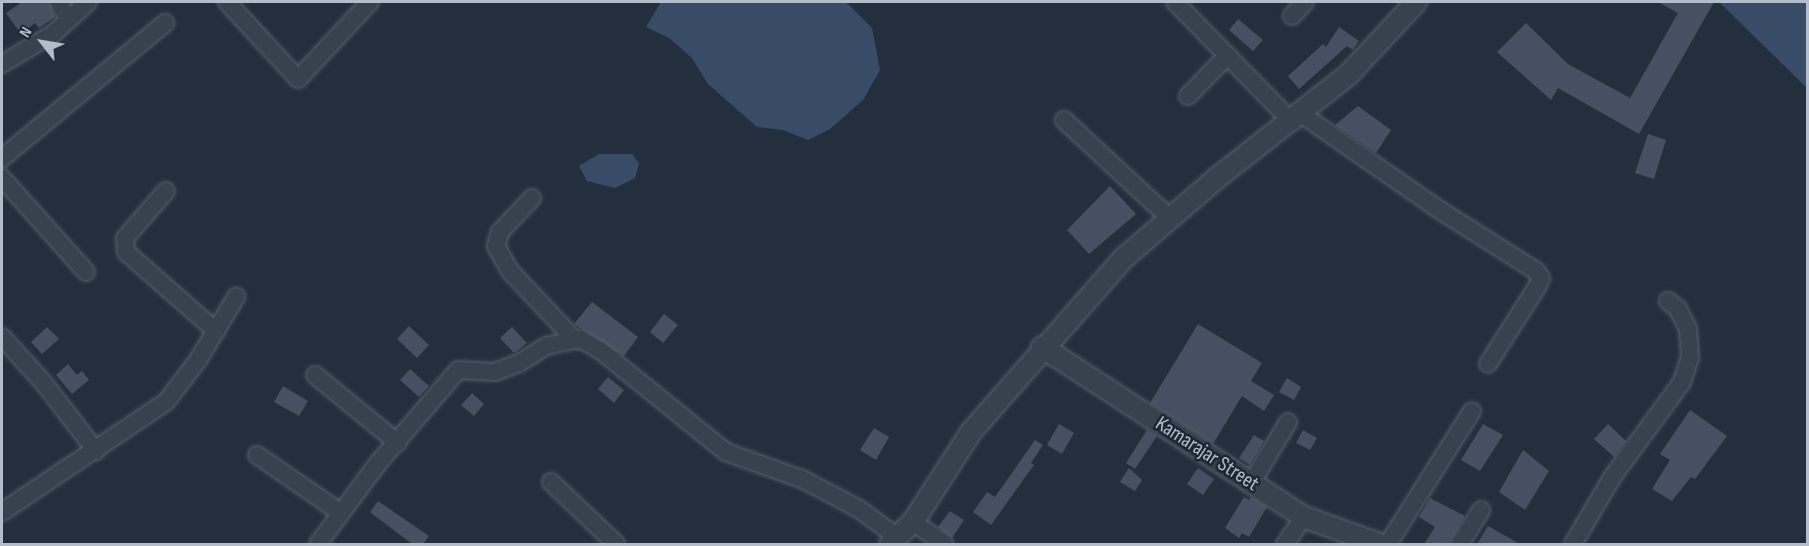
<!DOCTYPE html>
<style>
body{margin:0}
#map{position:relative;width:1809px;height:546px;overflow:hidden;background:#242f3e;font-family:"Sofia Sans Condensed",sans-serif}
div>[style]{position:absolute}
.water>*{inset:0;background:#394c67}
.building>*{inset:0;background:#455162}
.roads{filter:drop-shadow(0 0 2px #565f6c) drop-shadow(0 0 2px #565f6c)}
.minor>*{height:16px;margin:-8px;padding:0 8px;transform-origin:8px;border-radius:8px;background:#38414e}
.tertiary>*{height:20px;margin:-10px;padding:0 10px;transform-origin:10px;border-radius:10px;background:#38414e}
span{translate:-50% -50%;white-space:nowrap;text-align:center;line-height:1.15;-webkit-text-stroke:5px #1d2633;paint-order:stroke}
.street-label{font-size:21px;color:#b4bcc9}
.frame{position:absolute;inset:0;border:3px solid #b4bcc9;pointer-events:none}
.north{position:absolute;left:12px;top:12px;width:60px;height:60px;-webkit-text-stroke:4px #1d2633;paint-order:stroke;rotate:301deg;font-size:16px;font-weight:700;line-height:24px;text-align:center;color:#b4bcc9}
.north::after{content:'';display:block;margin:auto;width:21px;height:27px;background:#b4bcc9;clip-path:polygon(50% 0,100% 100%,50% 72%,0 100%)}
</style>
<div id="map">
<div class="water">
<div style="clip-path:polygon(661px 2px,846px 2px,872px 28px,880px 70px,863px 100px,830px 129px,808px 140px,783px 130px,757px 127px,708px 84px,692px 58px,669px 38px,646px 27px)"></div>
<div style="clip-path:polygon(1719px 2px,1807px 2px,1807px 88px)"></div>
<div style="clip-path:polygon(599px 154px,632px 154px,639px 163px,635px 178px,615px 188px,587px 181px,579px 166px)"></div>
</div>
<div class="building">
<div style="clip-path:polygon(22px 2px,49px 2px,55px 17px,39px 28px,35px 23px,21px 34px,6px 13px)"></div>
<div style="clip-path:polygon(1658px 2px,1714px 2px,1639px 134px,1558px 88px,1551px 100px,1497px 52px,1526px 23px,1568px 64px,1630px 98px,1678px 13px)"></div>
<div style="clip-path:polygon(1238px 19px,1263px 40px,1253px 51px,1229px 30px)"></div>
<div style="clip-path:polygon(1339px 27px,1359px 41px,1353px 50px,1347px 46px,1299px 89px,1288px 76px,1323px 44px,1326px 47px)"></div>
<div style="clip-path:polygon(1358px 106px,1391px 130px,1376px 153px,1335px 125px)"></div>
<div style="clip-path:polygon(1648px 134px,1666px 140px,1654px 179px,1635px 173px)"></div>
<div style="clip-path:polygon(1110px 186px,1136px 214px,1089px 254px,1067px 230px)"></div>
<div style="clip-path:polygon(592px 302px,638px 337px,624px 356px,574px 324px)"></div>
<div style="clip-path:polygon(664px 314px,678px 325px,663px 343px,650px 332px)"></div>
<div style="clip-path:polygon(1198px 324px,1262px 363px,1251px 381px,1274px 395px,1264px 411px,1242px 396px,1213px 444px,1150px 403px)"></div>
<div style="clip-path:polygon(409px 326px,429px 345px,417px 358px,397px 339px)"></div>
<div style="clip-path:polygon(47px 327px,59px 339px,42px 354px,31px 342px)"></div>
<div style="clip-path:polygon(512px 327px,527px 343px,514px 353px,500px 338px)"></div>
<div style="clip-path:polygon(68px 364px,77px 375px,82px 371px,89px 380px,72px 394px,56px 375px)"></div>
<div style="clip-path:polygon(410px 369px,429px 386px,419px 397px,400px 380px)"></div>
<div style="clip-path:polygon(608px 377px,624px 390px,614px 403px,598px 389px)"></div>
<div style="clip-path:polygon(1287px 378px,1301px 387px,1294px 400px,1279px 392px)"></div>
<div style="clip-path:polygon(283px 386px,308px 401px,299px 416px,274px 402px)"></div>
<div style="clip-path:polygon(472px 393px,484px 404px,474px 416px,461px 405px)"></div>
<div style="clip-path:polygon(1690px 410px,1727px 436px,1695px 479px,1691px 477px,1672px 501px,1652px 489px,1670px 460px,1660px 454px)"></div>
<div style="clip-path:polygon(1059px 424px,1074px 433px,1062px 454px,1047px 445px)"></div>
<div style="clip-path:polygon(1483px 424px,1503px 435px,1480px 471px,1461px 460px)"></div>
<div style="clip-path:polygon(1608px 424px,1626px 441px,1614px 457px,1594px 439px)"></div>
<div style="clip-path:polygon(874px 428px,889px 437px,876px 460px,860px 450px)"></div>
<div style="clip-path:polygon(1147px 430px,1157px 436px,1135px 469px,1126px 463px)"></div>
<div style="clip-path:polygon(1303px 430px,1317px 438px,1310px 450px,1296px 443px)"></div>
<div style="clip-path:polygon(1254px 435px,1264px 441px,1250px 465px,1239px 458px)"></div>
<div style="clip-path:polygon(1035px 440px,1043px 445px,1031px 463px,1034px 465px,991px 525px,973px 512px,987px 492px,995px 497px)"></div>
<div style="clip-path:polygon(1523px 450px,1549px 471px,1525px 510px,1499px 492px)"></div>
<div style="clip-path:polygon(1129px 468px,1142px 480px,1135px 491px,1120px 482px)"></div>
<div style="clip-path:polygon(1198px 468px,1214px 479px,1203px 495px,1187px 484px)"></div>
<div style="clip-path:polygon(1244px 497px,1249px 500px,1251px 497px,1267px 507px,1249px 537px,1242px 533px,1239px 538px,1225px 528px)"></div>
<div style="clip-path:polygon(1430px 498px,1465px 516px,1449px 544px,1424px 544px,1435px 527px,1419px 517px)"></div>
<div style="clip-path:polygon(378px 501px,429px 536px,423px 544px,412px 544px,370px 512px)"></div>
<div style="clip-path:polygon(950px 511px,964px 520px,952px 538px,938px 527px)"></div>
<div style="clip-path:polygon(1488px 526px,1520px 544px,1477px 544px)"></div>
</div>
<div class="roads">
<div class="minor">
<div style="left:59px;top:2px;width:20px;rotate:63deg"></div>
<div style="left:227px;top:2px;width:105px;rotate:47.3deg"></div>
<div style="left:298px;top:79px;width:105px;rotate:-46.9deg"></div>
<div style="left:1175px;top:2px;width:168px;rotate:45.7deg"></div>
<div style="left:1292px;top:16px;width:19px;rotate:-47deg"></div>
<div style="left:2px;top:64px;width:61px;rotate:-30.8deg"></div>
<div style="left:54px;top:33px;width:46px;rotate:-42.4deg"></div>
<div style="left:1188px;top:96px;width:57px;rotate:-45.7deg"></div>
<div style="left:1301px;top:114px;width:167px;rotate:34.7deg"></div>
<div style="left:1438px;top:209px;width:116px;rotate:32.3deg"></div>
<div style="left:1536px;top:271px;width:9px;rotate:54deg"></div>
<div style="left:1541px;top:278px;width:10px;rotate:114deg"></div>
<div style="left:1537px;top:287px;width:91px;rotate:122.5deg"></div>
<div style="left:1064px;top:120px;width:144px;rotate:42.8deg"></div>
<div style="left:2px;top:158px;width:212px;rotate:-39.6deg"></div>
<div style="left:2px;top:178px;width:126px;rotate:48.2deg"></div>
<div style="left:166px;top:191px;width:62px;rotate:131.1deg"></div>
<div style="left:125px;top:238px;width:14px;rotate:86deg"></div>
<div style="left:126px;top:252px;width:120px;rotate:41.3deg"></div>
<div style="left:532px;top:198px;width:47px;rotate:133.3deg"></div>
<div style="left:500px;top:232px;width:15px;rotate:106deg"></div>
<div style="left:496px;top:246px;width:29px;rotate:61deg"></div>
<div style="left:510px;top:271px;width:95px;rotate:46.7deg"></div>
<div style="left:2px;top:337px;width:61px;rotate:47.7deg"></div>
<div style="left:43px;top:382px;width:87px;rotate:52.5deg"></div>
<div style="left:315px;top:375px;width:107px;rotate:39.3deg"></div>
<div style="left:257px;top:455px;width:102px;rotate:34.6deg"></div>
<div style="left:551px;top:482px;width:90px;rotate:43.6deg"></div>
<div style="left:1252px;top:482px;width:70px;rotate:-59deg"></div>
<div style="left:2px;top:512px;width:197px;rotate:-33.9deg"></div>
<div style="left:166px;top:402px;width:53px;rotate:-52.7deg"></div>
<div style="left:198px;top:360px;width:74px;rotate:-58.9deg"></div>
<div style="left:913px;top:522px;width:38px;rotate:35deg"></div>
<div style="left:318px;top:544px;width:102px;rotate:-53.4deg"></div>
<div style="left:379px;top:462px;width:121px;rotate:-49.3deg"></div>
<div style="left:458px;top:370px;width:37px;rotate:3deg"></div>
<div style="left:495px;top:372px;width:26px;rotate:-21deg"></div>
<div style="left:519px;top:363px;width:32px;rotate:-32deg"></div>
<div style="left:546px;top:346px;width:35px;rotate:-12deg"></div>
<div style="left:580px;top:339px;width:23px;rotate:29deg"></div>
<div style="left:600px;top:350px;width:162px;rotate:39deg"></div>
<div style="left:726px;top:452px;width:83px;rotate:19.7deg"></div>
<div style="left:804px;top:480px;width:62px;rotate:27.8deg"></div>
<div style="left:859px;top:509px;width:46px;rotate:36.1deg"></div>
<div style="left:1285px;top:544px;width:33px;rotate:-55deg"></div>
<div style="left:1388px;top:544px;width:157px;rotate:-57.7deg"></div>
<div style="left:1460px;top:544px;width:40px;rotate:-58deg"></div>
<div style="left:1573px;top:544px;width:79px;rotate:-59.5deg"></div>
<div style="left:1613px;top:476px;width:117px;rotate:-53.7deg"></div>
<div style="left:1682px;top:382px;width:25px;rotate:-72deg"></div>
<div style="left:1690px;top:358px;width:29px;rotate:-94deg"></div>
<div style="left:1688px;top:329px;width:22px;rotate:-117deg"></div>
<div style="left:1678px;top:309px;width:13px;rotate:-141deg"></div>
</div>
<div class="tertiary">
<div style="left:1042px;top:347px;width:312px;rotate:33deg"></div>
<div style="left:1304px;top:517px;width:80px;rotate:19.8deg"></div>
<div style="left:890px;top:544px;width:32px;rotate:-44deg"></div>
<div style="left:913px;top:522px;width:107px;rotate:-57.2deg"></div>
<div style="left:971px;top:432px;width:232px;rotate:-48.7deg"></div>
<div style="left:1124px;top:258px;width:123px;rotate:-40.7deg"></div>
<div style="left:1217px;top:178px;width:167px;rotate:-38.2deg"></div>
<div style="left:1348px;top:75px;width:100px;rotate:-47deg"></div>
</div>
</div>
<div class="street-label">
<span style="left:1207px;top:454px;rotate:33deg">Kamarajar Street</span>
</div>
<div class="frame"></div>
<div class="north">N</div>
</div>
